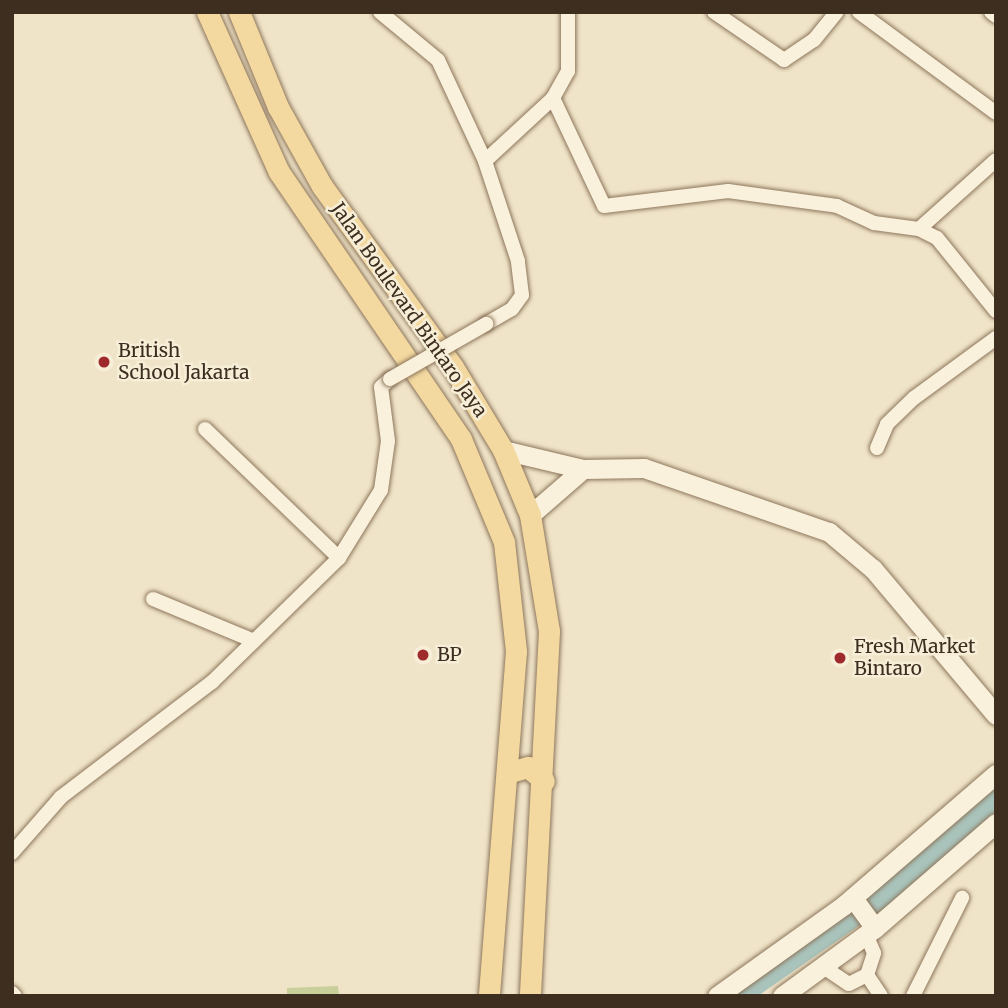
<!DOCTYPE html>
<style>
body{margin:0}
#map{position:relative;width:1008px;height:1008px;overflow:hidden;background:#f0e4c8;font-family:Merriweather,serif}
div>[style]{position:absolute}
.green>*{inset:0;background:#c9cf9b}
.river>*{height:26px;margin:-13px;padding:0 13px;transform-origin:13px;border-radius:13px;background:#a9c4bc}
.roads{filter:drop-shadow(0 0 2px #8d765c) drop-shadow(0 0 2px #8d765c)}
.street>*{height:14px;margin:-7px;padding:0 7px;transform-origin:7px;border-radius:7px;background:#faf1dc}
.secondary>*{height:19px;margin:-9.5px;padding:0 9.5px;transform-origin:9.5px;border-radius:9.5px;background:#faf1dc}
.primary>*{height:21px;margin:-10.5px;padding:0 10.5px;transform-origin:10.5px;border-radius:10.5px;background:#f3d9a0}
.bridges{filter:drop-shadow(0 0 2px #8d765c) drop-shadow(0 0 2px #8d765c)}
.street-bridge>*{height:14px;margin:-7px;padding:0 7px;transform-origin:7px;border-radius:7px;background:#faf1dc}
.dots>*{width:19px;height:19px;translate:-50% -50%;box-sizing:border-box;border:4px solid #f7eed8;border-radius:50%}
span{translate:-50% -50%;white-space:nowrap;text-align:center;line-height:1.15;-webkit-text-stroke:5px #f7eed8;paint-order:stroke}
.street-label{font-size:19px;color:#3d2e20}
.poi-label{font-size:19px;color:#3d2e20}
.left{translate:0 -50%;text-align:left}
.frame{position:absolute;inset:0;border:14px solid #3d2e20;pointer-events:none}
</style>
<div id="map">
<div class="green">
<div style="clip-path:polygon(338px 986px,339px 996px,287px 996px,287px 988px)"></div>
</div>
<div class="river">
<div style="left:735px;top:996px;width:195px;rotate:-34.8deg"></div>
<div style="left:895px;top:885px;width:135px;rotate:-41.4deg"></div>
</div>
<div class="roads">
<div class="street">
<div style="left:380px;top:12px;width:75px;rotate:39.6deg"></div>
<div style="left:438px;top:60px;width:111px;rotate:65deg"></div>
<div style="left:714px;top:12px;width:85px;rotate:34.4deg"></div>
<div style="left:784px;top:60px;width:36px;rotate:-34deg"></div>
<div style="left:814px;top:40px;width:36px;rotate:-51deg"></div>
<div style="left:859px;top:12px;width:170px;rotate:36.4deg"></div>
<div style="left:991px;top:12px;width:6px;rotate:39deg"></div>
<div style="left:553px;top:98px;width:119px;rotate:64.7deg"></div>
<div style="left:604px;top:206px;width:125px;rotate:-6.9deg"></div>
<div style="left:728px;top:191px;width:110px;rotate:7.8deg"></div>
<div style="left:837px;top:206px;width:41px;rotate:24.7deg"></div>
<div style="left:874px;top:223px;width:45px;rotate:7.6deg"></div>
<div style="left:919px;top:229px;width:20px;rotate:27deg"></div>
<div style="left:937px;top:238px;width:94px;rotate:51.1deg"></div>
<div style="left:919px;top:229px;width:103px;rotate:-41.9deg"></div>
<div style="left:486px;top:324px;width:30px;rotate:-30deg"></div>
<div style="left:512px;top:309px;width:17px;rotate:-54deg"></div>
<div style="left:522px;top:295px;width:34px;rotate:-97deg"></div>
<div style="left:518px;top:261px;width:105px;rotate:-108.3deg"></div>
<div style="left:485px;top:161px;width:93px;rotate:-42.8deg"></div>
<div style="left:553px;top:98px;width:31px;rotate:-61deg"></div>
<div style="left:568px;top:71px;width:59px;rotate:-90deg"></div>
<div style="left:205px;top:429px;width:186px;rotate:43.9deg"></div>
<div style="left:877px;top:448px;width:26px;rotate:-67deg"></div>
<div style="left:887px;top:424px;width:37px;rotate:-44deg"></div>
<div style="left:914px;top:398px;width:102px;rotate:-36.2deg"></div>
<div style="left:153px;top:599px;width:109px;rotate:22.6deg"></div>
<div style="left:12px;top:853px;width:74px;rotate:-48.8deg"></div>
<div style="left:61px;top:797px;width:190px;rotate:-37.3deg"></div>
<div style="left:212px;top:682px;width:177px;rotate:-44.3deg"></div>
<div style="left:339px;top:558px;width:80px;rotate:-58.3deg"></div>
<div style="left:381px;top:490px;width:49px;rotate:-81.9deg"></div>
<div style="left:388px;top:441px;width:54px;rotate:-97.4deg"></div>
<div style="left:381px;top:387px;width:12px;rotate:-42deg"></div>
<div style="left:822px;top:966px;width:32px;rotate:34deg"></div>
<div style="left:849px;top:984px;width:20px;rotate:-27deg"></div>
<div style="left:867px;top:975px;width:23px;rotate:-72deg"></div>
<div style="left:874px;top:953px;width:21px;rotate:-113deg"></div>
<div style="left:867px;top:975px;width:25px;rotate:56deg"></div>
<div style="left:12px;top:993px;width:4px;rotate:45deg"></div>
<div style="left:913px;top:996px;width:110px;rotate:-63.4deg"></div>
</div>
<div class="secondary">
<div style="left:503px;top:450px;width:82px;rotate:13.4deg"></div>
<div style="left:583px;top:469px;width:61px;rotate:-0.9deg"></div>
<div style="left:644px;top:468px;width:196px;rotate:19.1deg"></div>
<div style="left:829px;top:532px;width:57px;rotate:40.1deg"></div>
<div style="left:873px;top:569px;width:191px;rotate:49.9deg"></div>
<div style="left:530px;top:515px;width:70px;rotate:-41deg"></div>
<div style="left:853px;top:898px;width:37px;rotate:54deg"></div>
<div style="left:717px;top:996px;width:156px;rotate:-35.6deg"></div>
<div style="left:844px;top:905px;width:201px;rotate:-40.8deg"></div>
<div style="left:782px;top:996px;width:115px;rotate:-36.2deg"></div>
<div style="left:875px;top:928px;width:160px;rotate:-41deg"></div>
</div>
<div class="primary">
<div style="left:207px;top:12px;width:175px;rotate:65.8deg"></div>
<div style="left:279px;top:172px;width:323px;rotate:55.7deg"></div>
<div style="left:461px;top:439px;width:112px;rotate:67.3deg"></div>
<div style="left:504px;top:542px;width:110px;rotate:83.7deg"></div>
<div style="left:516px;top:651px;width:346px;rotate:94.5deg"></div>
<div style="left:239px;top:12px;width:103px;rotate:67.7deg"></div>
<div style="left:278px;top:107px;width:90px;rotate:60.9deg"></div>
<div style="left:322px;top:186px;width:223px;rotate:54.1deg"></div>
<div style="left:453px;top:367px;width:97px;rotate:58.9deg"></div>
<div style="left:503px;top:450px;width:70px;rotate:67.4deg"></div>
<div style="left:530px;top:515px;width:118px;rotate:80.7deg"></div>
<div style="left:549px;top:631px;width:365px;rotate:93deg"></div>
<div style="left:507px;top:773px;width:22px;rotate:-16deg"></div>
<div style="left:528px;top:767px;width:21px;rotate:41deg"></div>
</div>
</div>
<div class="bridges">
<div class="street-bridge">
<div style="left:390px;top:379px;width:111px;rotate:-29.8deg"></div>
</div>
</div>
<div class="dots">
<div style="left:104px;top:362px;background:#9e2a2b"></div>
<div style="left:423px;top:655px;background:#9e2a2b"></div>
<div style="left:840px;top:658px;background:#9e2a2b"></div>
</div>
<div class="street-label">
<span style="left:409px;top:310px;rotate:55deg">Jalan Boulevard Bintaro Jaya</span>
</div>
<div class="poi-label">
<span class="left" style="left:118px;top:362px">British<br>School Jakarta</span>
<span class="left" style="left:854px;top:658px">Fresh Market<br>Bintaro</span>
<span class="left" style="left:437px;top:655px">BP</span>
</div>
<div class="frame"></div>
</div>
